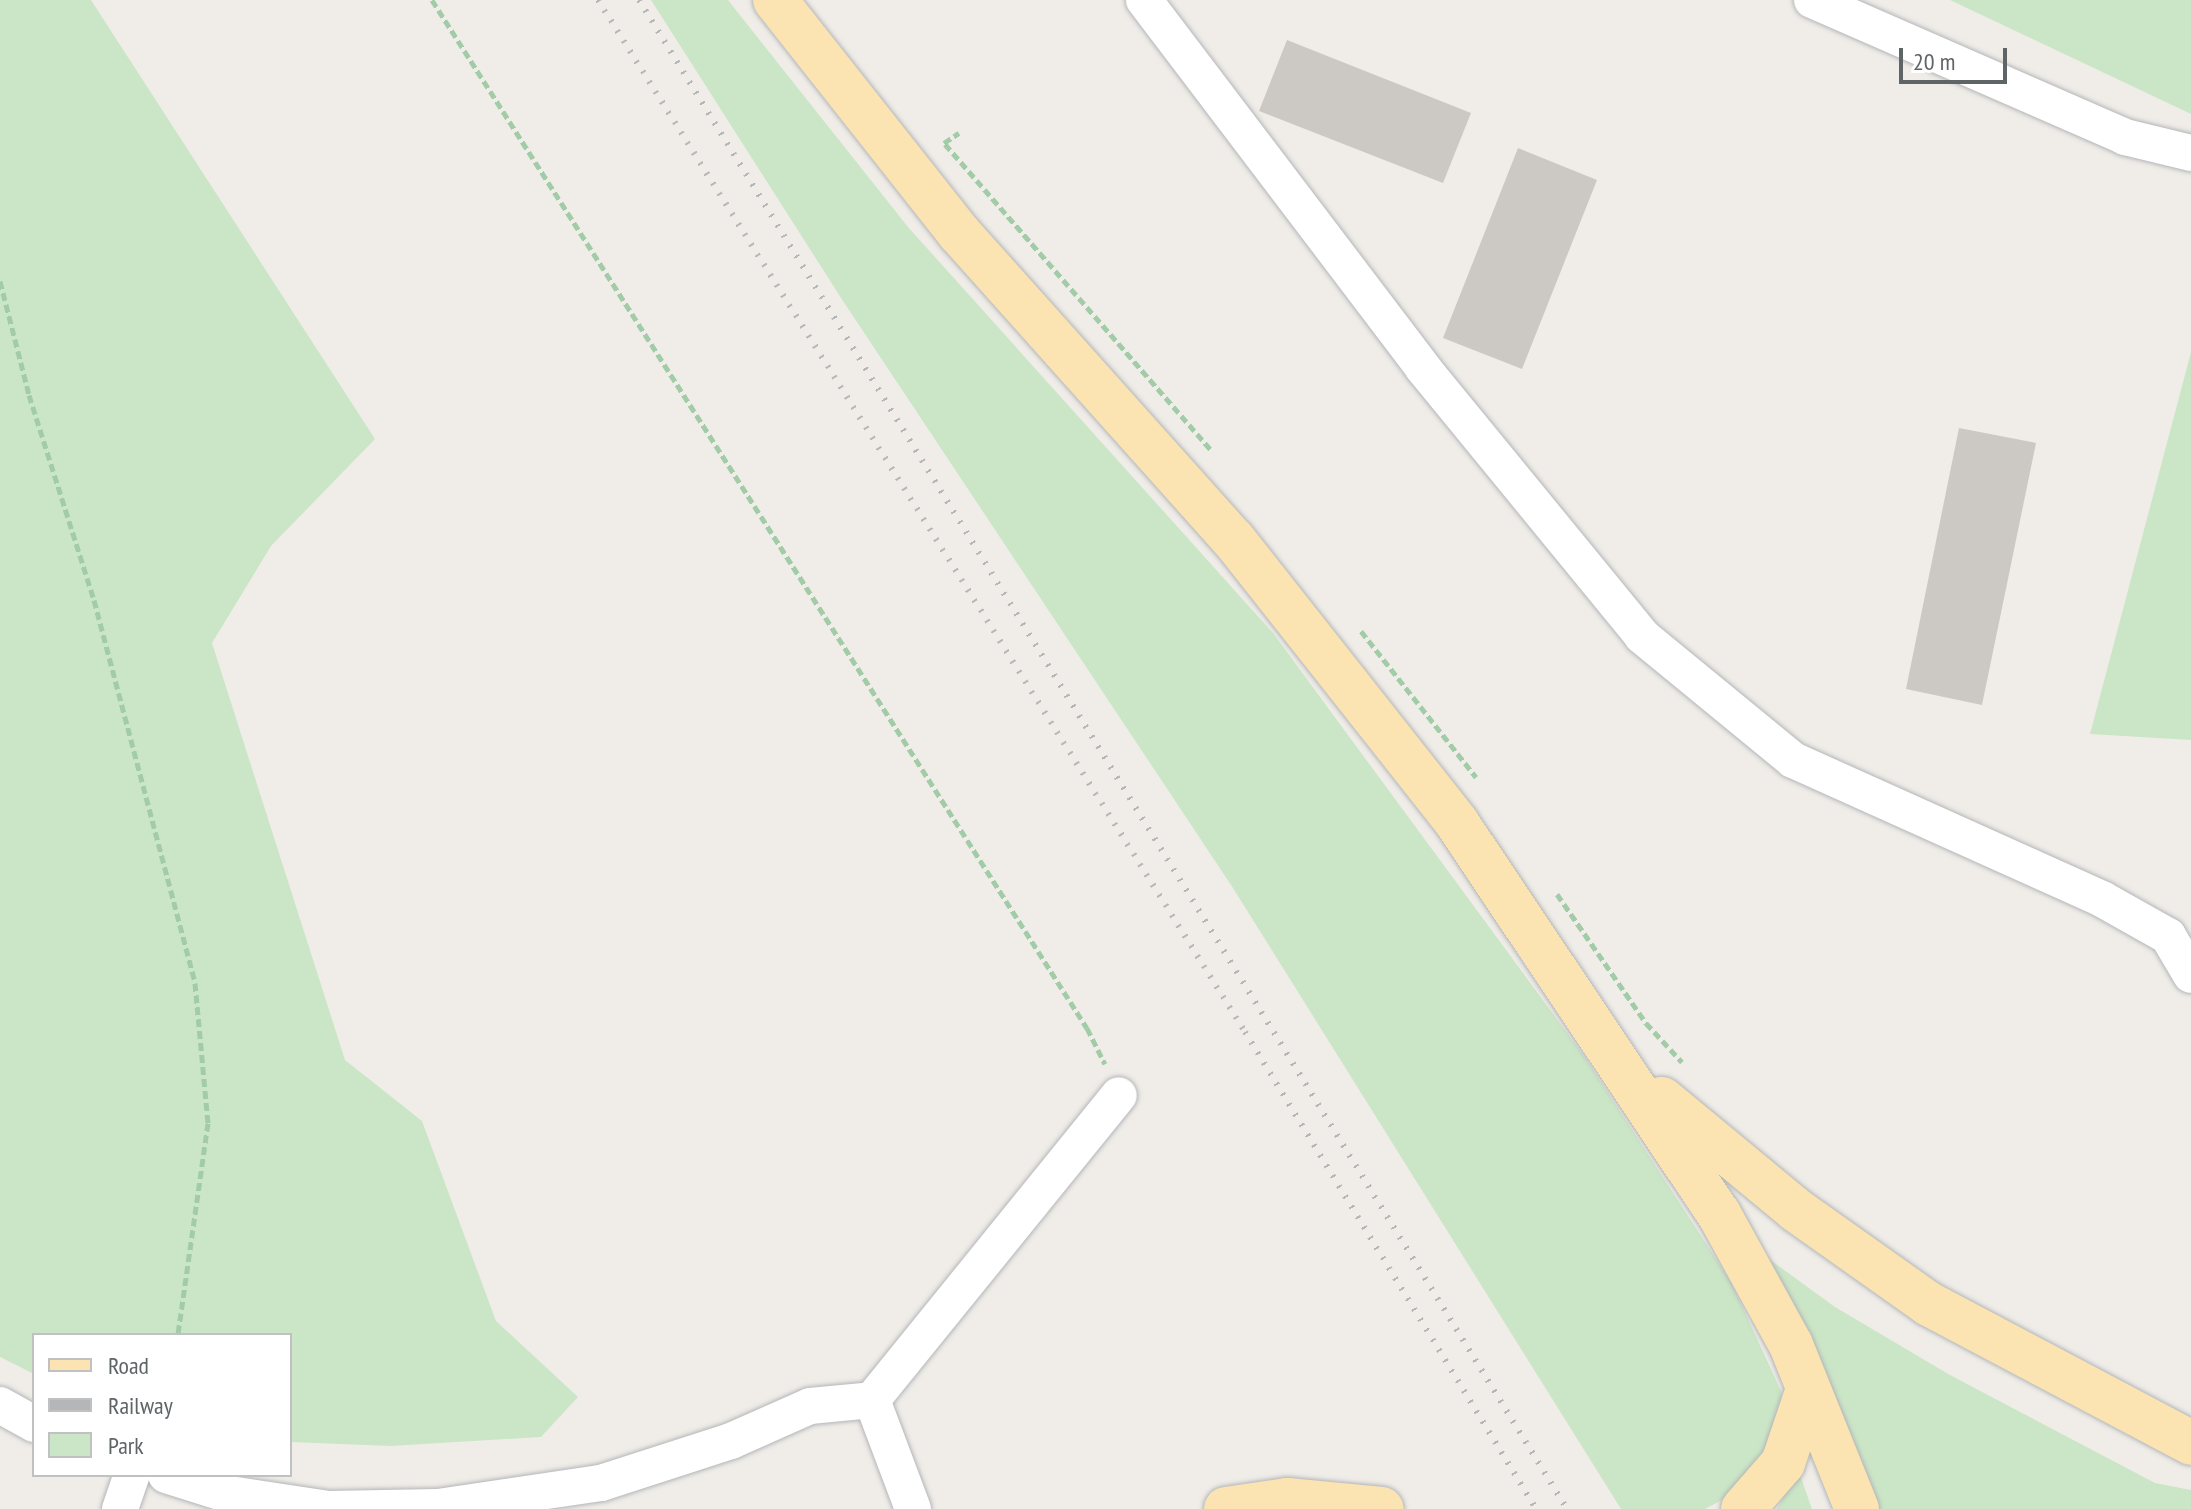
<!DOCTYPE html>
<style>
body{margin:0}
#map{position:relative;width:2191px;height:1509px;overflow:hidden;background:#f0ede8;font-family:"PT Sans Narrow",sans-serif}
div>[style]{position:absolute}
.green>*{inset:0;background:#cbe6c6}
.building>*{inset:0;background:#ccc8c4}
.path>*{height:5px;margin-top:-2.5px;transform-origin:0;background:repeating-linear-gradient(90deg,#a2cca8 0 8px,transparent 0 12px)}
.roads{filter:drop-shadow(0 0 2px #b3b6b9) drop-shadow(0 0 2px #b3b6b9)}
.minor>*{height:36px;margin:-18px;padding:0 18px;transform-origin:18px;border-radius:18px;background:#fff}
.major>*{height:44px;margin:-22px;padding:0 22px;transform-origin:22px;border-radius:22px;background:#fbe4b2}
.rail>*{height:6px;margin-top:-3px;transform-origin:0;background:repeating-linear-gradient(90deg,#b5b6b7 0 2px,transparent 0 12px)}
span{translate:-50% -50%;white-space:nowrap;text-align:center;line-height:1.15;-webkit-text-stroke:8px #fff;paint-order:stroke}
.legend{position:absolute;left:32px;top:1333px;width:260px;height:144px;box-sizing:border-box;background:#fff;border:2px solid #bfc1c2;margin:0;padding:10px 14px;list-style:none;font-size:24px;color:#5f6467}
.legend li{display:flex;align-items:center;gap:16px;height:40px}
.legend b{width:40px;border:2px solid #bfc1c2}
.scale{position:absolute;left:1899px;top:48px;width:108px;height:36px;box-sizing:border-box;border:4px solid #5f6467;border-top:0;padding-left:10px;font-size:24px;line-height:28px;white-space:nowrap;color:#5f6467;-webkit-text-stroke:6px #fff;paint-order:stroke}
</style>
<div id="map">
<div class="green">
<div style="clip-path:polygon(0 0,91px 0,375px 439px,271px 546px,212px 643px,345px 1060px,422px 1121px,496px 1321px,578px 1397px,541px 1437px,391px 1446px,290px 1442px,290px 1335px,34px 1335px,34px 1374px,0 1357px)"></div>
<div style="clip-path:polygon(651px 0,728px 0,908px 227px,1273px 633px,1584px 1056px,1731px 1282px,1782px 1393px,1778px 1428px,1764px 1458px,1722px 1500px,1705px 1509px,1621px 1509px,1233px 888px,843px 301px)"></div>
<div style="clip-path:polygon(1950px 0,2191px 0,2191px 114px)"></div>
<div style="clip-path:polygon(2191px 352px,2191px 740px,2090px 734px)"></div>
<div style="clip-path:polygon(1750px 1245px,1835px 1307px,1950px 1375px,2155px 1483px,2191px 1490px,2191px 1509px,1870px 1509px)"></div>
<div style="clip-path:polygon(1798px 1469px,1812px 1509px,1777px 1509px)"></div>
</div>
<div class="building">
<div style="clip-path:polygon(1287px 40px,1471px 113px,1443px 183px,1259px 111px)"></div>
<div style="clip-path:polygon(1518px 148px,1597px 180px,1522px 369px,1443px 338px)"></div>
<div style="clip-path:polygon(1959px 428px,2036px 443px,1982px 705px,1906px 689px)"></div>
</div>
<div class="path">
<div style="left:432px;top:0;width:1219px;rotate:57.5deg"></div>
<div style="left:1087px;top:1028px;width:40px;rotate:63.4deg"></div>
<div style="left:944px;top:143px;width:18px;rotate:-34deg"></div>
<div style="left:945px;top:144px;width:407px;rotate:49deg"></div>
<div style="left:0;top:281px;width:118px;rotate:75.7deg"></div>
<div style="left:29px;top:395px;width:215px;rotate:72.4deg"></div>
<div style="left:94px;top:600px;width:396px;rotate:75.2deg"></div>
<div style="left:195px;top:983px;width:141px;rotate:84.7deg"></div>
<div style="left:208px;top:1123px;width:214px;rotate:98.1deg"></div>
<div style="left:1361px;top:631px;width:186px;rotate:51.8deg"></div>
<div style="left:1557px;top:894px;width:157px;rotate:55.4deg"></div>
<div style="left:1646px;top:1023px;width:53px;rotate:47.3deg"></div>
</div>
<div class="roads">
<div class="minor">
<div style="left:1144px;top:0;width:462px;rotate:52.8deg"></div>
<div style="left:1423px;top:368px;width:346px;rotate:50.7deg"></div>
<div style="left:1642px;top:636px;width:195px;rotate:39.4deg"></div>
<div style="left:1793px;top:760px;width:339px;rotate:24.2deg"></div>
<div style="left:2102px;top:899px;width:76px;rotate:29.3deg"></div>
<div style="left:2168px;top:936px;width:45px;rotate:59.5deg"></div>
<div style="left:1812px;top:0;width:342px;rotate:23.6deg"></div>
<div style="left:2125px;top:137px;width:68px;rotate:13.6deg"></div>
<div style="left:0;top:1405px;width:39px;rotate:29deg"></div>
<div style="left:166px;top:1475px;width:60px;rotate:17.5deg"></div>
<div style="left:223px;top:1493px;width:107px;rotate:8.6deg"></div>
<div style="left:329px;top:1509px;width:109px;rotate:-1.1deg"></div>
<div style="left:438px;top:1507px;width:165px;rotate:-8.4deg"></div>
<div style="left:601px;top:1483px;width:137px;rotate:-17.9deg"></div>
<div style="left:731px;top:1441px;width:86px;rotate:-23.9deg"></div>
<div style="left:810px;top:1406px;width:62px;rotate:-5.5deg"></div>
<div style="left:120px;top:1509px;width:36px;rotate:-71deg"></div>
<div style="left:913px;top:1509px;width:116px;rotate:-110.6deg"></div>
<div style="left:872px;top:1400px;width:392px;rotate:-51deg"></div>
</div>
<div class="major">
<div style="left:775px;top:0;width:298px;rotate:51.7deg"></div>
<div style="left:960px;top:234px;width:409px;rotate:48.2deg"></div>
<div style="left:1233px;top:539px;width:362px;rotate:51.7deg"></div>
<div style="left:1457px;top:823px;width:471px;rotate:56.2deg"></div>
<div style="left:1719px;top:1214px;width:149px;rotate:61.2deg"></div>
<div style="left:1791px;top:1345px;width:177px;rotate:68.1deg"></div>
<div style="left:1662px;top:1099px;width:174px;rotate:39.6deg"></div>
<div style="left:1796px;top:1210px;width:163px;rotate:35.3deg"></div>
<div style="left:1929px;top:1304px;width:297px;rotate:27.9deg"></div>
<div style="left:1226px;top:1509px;width:62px;rotate:-8.4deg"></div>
<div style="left:1287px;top:1500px;width:95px;rotate:5.4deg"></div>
<div style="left:1743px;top:1509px;width:61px;rotate:-49deg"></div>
<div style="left:1783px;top:1463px;width:78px;rotate:-71.3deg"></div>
</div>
</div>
<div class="rail">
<div style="left:598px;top:0;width:1218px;rotate:57.91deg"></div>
<div style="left:1245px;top:1032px;width:559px;rotate:58.61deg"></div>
<div style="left:639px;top:0;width:1772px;rotate:58.41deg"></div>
</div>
<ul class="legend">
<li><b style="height:10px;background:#fbe4b2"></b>Road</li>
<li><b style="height:10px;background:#b5b6b7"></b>Railway</li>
<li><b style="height:22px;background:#cbe6c6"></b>Park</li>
</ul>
<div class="scale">20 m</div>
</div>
